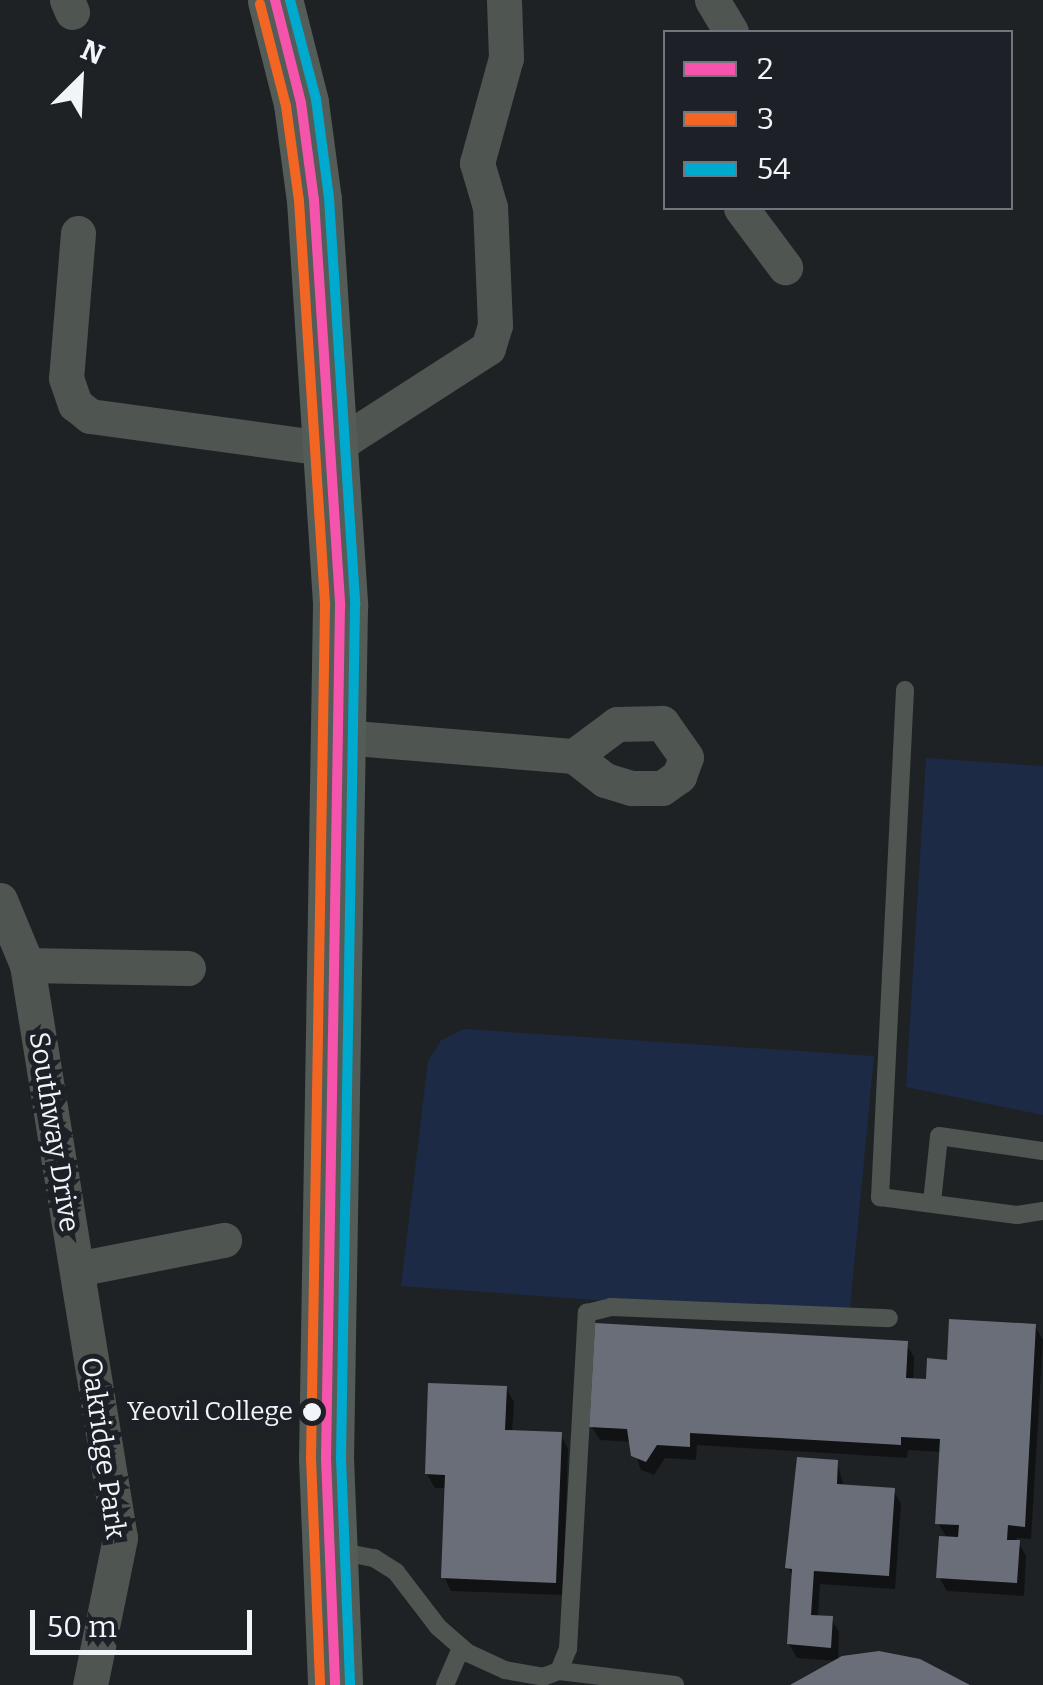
<!DOCTYPE html>
<style>
body{margin:0}
#map{position:relative;width:1043px;height:1685px;overflow:hidden;background:#1f2225;font-family:Bitter,serif}
div>[style]{position:absolute}
.green>*{inset:0;background:#1c2a46}
.shadow>*{inset:0;background:#0007}
.building>*{inset:0;background:#696e79}
.lane>*{height:18px;margin:-9px;padding:0 9px;transform-origin:9px;border-radius:9px;background:#4f5551}
.street>*{height:35px;margin:-17.5px;padding:0 17.5px;transform-origin:17.5px;border-radius:17.5px;background:#4f5551}
.highway>*{height:55px;margin:-27.5px;padding:0 27.5px;transform-origin:27.5px;border-radius:27.5px;background:#545c58}
.bus-1>*{height:10px;margin:-5px;padding:0 5px;transform-origin:5px;border-radius:5px;background:#f653ac}
.bus-2>*{height:10px;margin:-5px;padding:0 5px;transform-origin:5px;border-radius:5px;background:#f26522}
.bus-3>*{height:10px;margin:-5px;padding:0 5px;transform-origin:5px;border-radius:5px;background:#00a9ce}
.dots>*{width:28px;height:28px;translate:-50% -50%;box-sizing:border-box;border:5px solid #1d2127;border-radius:50%}
span{translate:-50% -50%;white-space:nowrap;text-align:center;line-height:1.15;-webkit-text-stroke:10px #1d2127;paint-order:stroke}
.bus-label{font-size:26px;color:#f1f4f8}
.right{translate:-100% -50%;text-align:right}
.street-label{font-size:28px;color:#f1f4f8}
.legend{position:absolute;left:663px;top:30px;width:350px;height:180px;box-sizing:border-box;background:#1d2127;border:2px solid #72757b;margin:0;padding:12px 18px;list-style:none;font-size:30px;color:#f1f4f8}
.legend li{display:flex;align-items:center;gap:20px;height:50px}
.legend b{width:50px;border:2px solid #72757b}
.north{position:absolute;left:30px;top:30px;width:100px;height:100px;-webkit-text-stroke:8px #1d2127;paint-order:stroke;rotate:24deg;font-size:28px;font-weight:700;line-height:40px;text-align:center;color:#f1f4f8}
.north::after{content:'';display:block;margin:auto;width:35px;height:45px;background:#f1f4f8;clip-path:polygon(50% 0,100% 100%,50% 72%,0 100%)}
.scale{position:absolute;left:30px;top:1610px;width:222px;height:45px;box-sizing:border-box;border:5px solid #f1f4f8;border-top:0;padding-left:12px;font-size:30px;line-height:35px;white-space:nowrap;color:#f1f4f8;-webkit-text-stroke:8px #1d2127;paint-order:stroke}
</style>
<div id="map">
<div class="green">
<div style="clip-path:polygon(926px 758px,1043px 766px,1043px 1115px,906px 1087px)"></div>
<div style="clip-path:polygon(464px 1029px,874px 1056px,849px 1318px,401px 1286px,428px 1061px,441px 1040px)"></div>
</div>
<div class="shadow">
<div style="clip-path:polygon(1035px 1326px,1043px 1340px,1031px 1539px,1016px 1538px,1026px 1556px,1024px 1596px,947px 1591px,939px 1577px,947px 1538px,938px 1523px,942px 1452px,908px 1450px,907px 1458px,697px 1445px,696px 1460px,665px 1458px,654px 1475px,641px 1470px,631px 1442px,600px 1440px,592px 1427px,906px 1344px,914px 1357px,913px 1381px,928px 1382px,950px 1362px)"></div>
<div style="clip-path:polygon(506px 1388px,514px 1402px,512px 1433px,561px 1435px,568px 1449px,563px 1595px,451px 1591px,444px 1577px,447px 1488px,435px 1488px,427px 1474px)"></div>
<div style="clip-path:polygon(837px 1462px,844px 1487px,893px 1490px,901px 1504px,895px 1589px,820px 1584px,818px 1618px,831px 1619px,839px 1632px,838px 1661px,797px 1658px,789px 1644px,794px 1578px,788px 1568px)"></div>
</div>
<div class="building">
<div style="clip-path:polygon(949px 1319px,1036px 1324px,1025px 1527px,1008px 1525px,1007px 1540px,1020px 1540px,1017px 1583px,936px 1578px,939px 1536px,958px 1537px,959px 1525px,935px 1524px,940px 1439px,901px 1437px,901px 1445px,690px 1433px,690px 1447px,657px 1445px,646px 1462px,631px 1456px,627px 1429px,589px 1427px,595px 1323px,908px 1341px,906px 1378px,926px 1379px,927px 1358px,947px 1360px)"></div>
<div style="clip-path:polygon(428px 1383px,507px 1386px,505px 1430px,562px 1432px,556px 1583px,441px 1578px,445px 1475px,425px 1474px)"></div>
<div style="clip-path:polygon(797px 1457px,838px 1460px,837px 1484px,895px 1488px,889px 1576px,814px 1571px,811px 1615px,833px 1616px,831px 1648px,787px 1644px,792px 1569px,785px 1568px)"></div>
<div style="clip-path:polygon(879px 1651px,920px 1659px,970px 1685px,790px 1685px,842px 1656px)"></div>
</div>
<div class="lane">
<div style="left:905px;top:690px;width:508px;rotate:92.82deg"></div>
<div style="left:880px;top:1197px;width:138px;rotate:7.5deg"></div>
<div style="left:1017px;top:1215px;width:26px;rotate:-9deg"></div>
<div style="left:932px;top:1202px;width:66px;rotate:-83.9deg"></div>
<div style="left:939px;top:1136px;width:105px;rotate:8.2deg"></div>
<div style="left:337px;top:1551px;width:38px;rotate:11deg"></div>
<div style="left:374px;top:1558px;width:26px;rotate:32deg"></div>
<div style="left:396px;top:1572px;width:69px;rotate:52.6deg"></div>
<div style="left:438px;top:1627px;width:40px;rotate:41deg"></div>
<div style="left:468px;top:1653px;width:41px;rotate:24.7deg"></div>
<div style="left:505px;top:1670px;width:39px;rotate:10deg"></div>
<div style="left:543px;top:1677px;width:17px;rotate:-21deg"></div>
<div style="left:559px;top:1671px;width:24px;rotate:-68deg"></div>
<div style="left:568px;top:1649px;width:337px;rotate:-86.8deg"></div>
<div style="left:587px;top:1313px;width:25px;rotate:-14deg"></div>
<div style="left:611px;top:1307px;width:278px;rotate:2.3deg"></div>
<div style="left:559px;top:1671px;width:117px;rotate:6.9deg"></div>
<div style="left:445px;top:1685px;width:40px;rotate:-66.6deg"></div>
</div>
<div class="street">
<div style="left:67px;top:0;width:13px;rotate:67deg"></div>
<div style="left:712px;top:0;width:37px;rotate:59deg"></div>
<div style="left:741px;top:208px;width:74px;rotate:53.3deg"></div>
<div style="left:78px;top:233px;width:145px;rotate:94.7deg"></div>
<div style="left:66px;top:378px;width:28px;rotate:71deg"></div>
<div style="left:75px;top:404px;width:19px;rotate:39deg"></div>
<div style="left:90px;top:416px;width:243px;rotate:7.8deg"></div>
<div style="left:331px;top:449px;width:187px;rotate:-32.8deg"></div>
<div style="left:488px;top:348px;width:24px;rotate:-73deg"></div>
<div style="left:495px;top:325px;width:118px;rotate:-92.4deg"></div>
<div style="left:490px;top:207px;width:46px;rotate:-106.5deg"></div>
<div style="left:477px;top:163px;width:109px;rotate:-74.6deg"></div>
<div style="left:506px;top:58px;width:58px;rotate:-92deg"></div>
<div style="left:342px;top:737px;width:233px;rotate:4.7deg"></div>
<div style="left:574px;top:756px;width:39px;rotate:38deg"></div>
<div style="left:605px;top:780px;width:28px;rotate:17deg"></div>
<div style="left:632px;top:788px;width:30px"></div>
<div style="left:662px;top:788px;width:21px;rotate:-35deg"></div>
<div style="left:679px;top:776px;width:20px;rotate:-70deg"></div>
<div style="left:686px;top:757px;width:42px;rotate:-125.2deg"></div>
<div style="left:662px;top:723px;width:45px;rotate:178.7deg"></div>
<div style="left:617px;top:724px;width:54px;rotate:143.3deg"></div>
<div style="left:0;top:900px;width:70px;rotate:67.4deg"></div>
<div style="left:27px;top:965px;width:580px;rotate:80.78deg"></div>
<div style="left:120px;top:1538px;width:150px;rotate:101.5deg"></div>
<div style="left:27px;top:965px;width:161px;rotate:1.1deg"></div>
<div style="left:77px;top:1269px;width:150px;rotate:-11.2deg"></div>
</div>
<div class="highway">
<div style="left:275px;top:0;width:106px;rotate:75.8deg"></div>
<div style="left:301px;top:103px;width:98px;rotate:82.4deg"></div>
<div style="left:314px;top:200px;width:407px;rotate:86.3deg"></div>
<div style="left:340px;top:606px;width:852px;rotate:90.94deg"></div>
<div style="left:326px;top:1458px;width:227px;rotate:87.7deg"></div>
</div>
<div class="bus-1">
<div style="left:275px;top:0;width:106px;rotate:75.8deg"></div>
<div style="left:301px;top:103px;width:98px;rotate:82.4deg"></div>
<div style="left:314px;top:200px;width:407px;rotate:86.3deg"></div>
<div style="left:340px;top:606px;width:852px;rotate:90.94deg"></div>
<div style="left:326px;top:1458px;width:227px;rotate:87.7deg"></div>
</div>
<div class="bus-2">
<div style="left:260px;top:4px;width:105px;rotate:75.7deg"></div>
<div style="left:286px;top:106px;width:96px;rotate:82.2deg"></div>
<div style="left:299px;top:201px;width:406px;rotate:86.3deg"></div>
<div style="left:325px;top:606px;width:852px;rotate:90.94deg"></div>
<div style="left:311px;top:1458px;width:227px;rotate:87.7deg"></div>
</div>
<div class="bus-3">
<div style="left:290px;top:0;width:102px;rotate:75.3deg"></div>
<div style="left:316px;top:99px;width:100px;rotate:82.5deg"></div>
<div style="left:329px;top:198px;width:408px;rotate:86.3deg"></div>
<div style="left:355px;top:605px;width:853px;rotate:90.94deg"></div>
<div style="left:341px;top:1458px;width:226px;rotate:87.7deg"></div>
</div>
<div class="dots">
<div style="left:312px;top:1412px;background:#f1f4f8"></div>
</div>
<div class="bus-label">
<span class="right" style="left:293px;top:1412px">Yeovil College</span>
</div>
<div class="street-label">
<span style="left:54px;top:1132px;rotate:81deg">Southway Drive</span>
<span style="left:103px;top:1448px;rotate:82deg">Oakridge Park</span>
</div>
<ul class="legend">
<li><b style="height:12px;background:#f653ac"></b>2</li>
<li><b style="height:12px;background:#f26522"></b>3</li>
<li><b style="height:12px;background:#00a9ce"></b>54</li>
</ul>
<div class="north">N</div>
<div class="scale">50 m</div>
</div>
